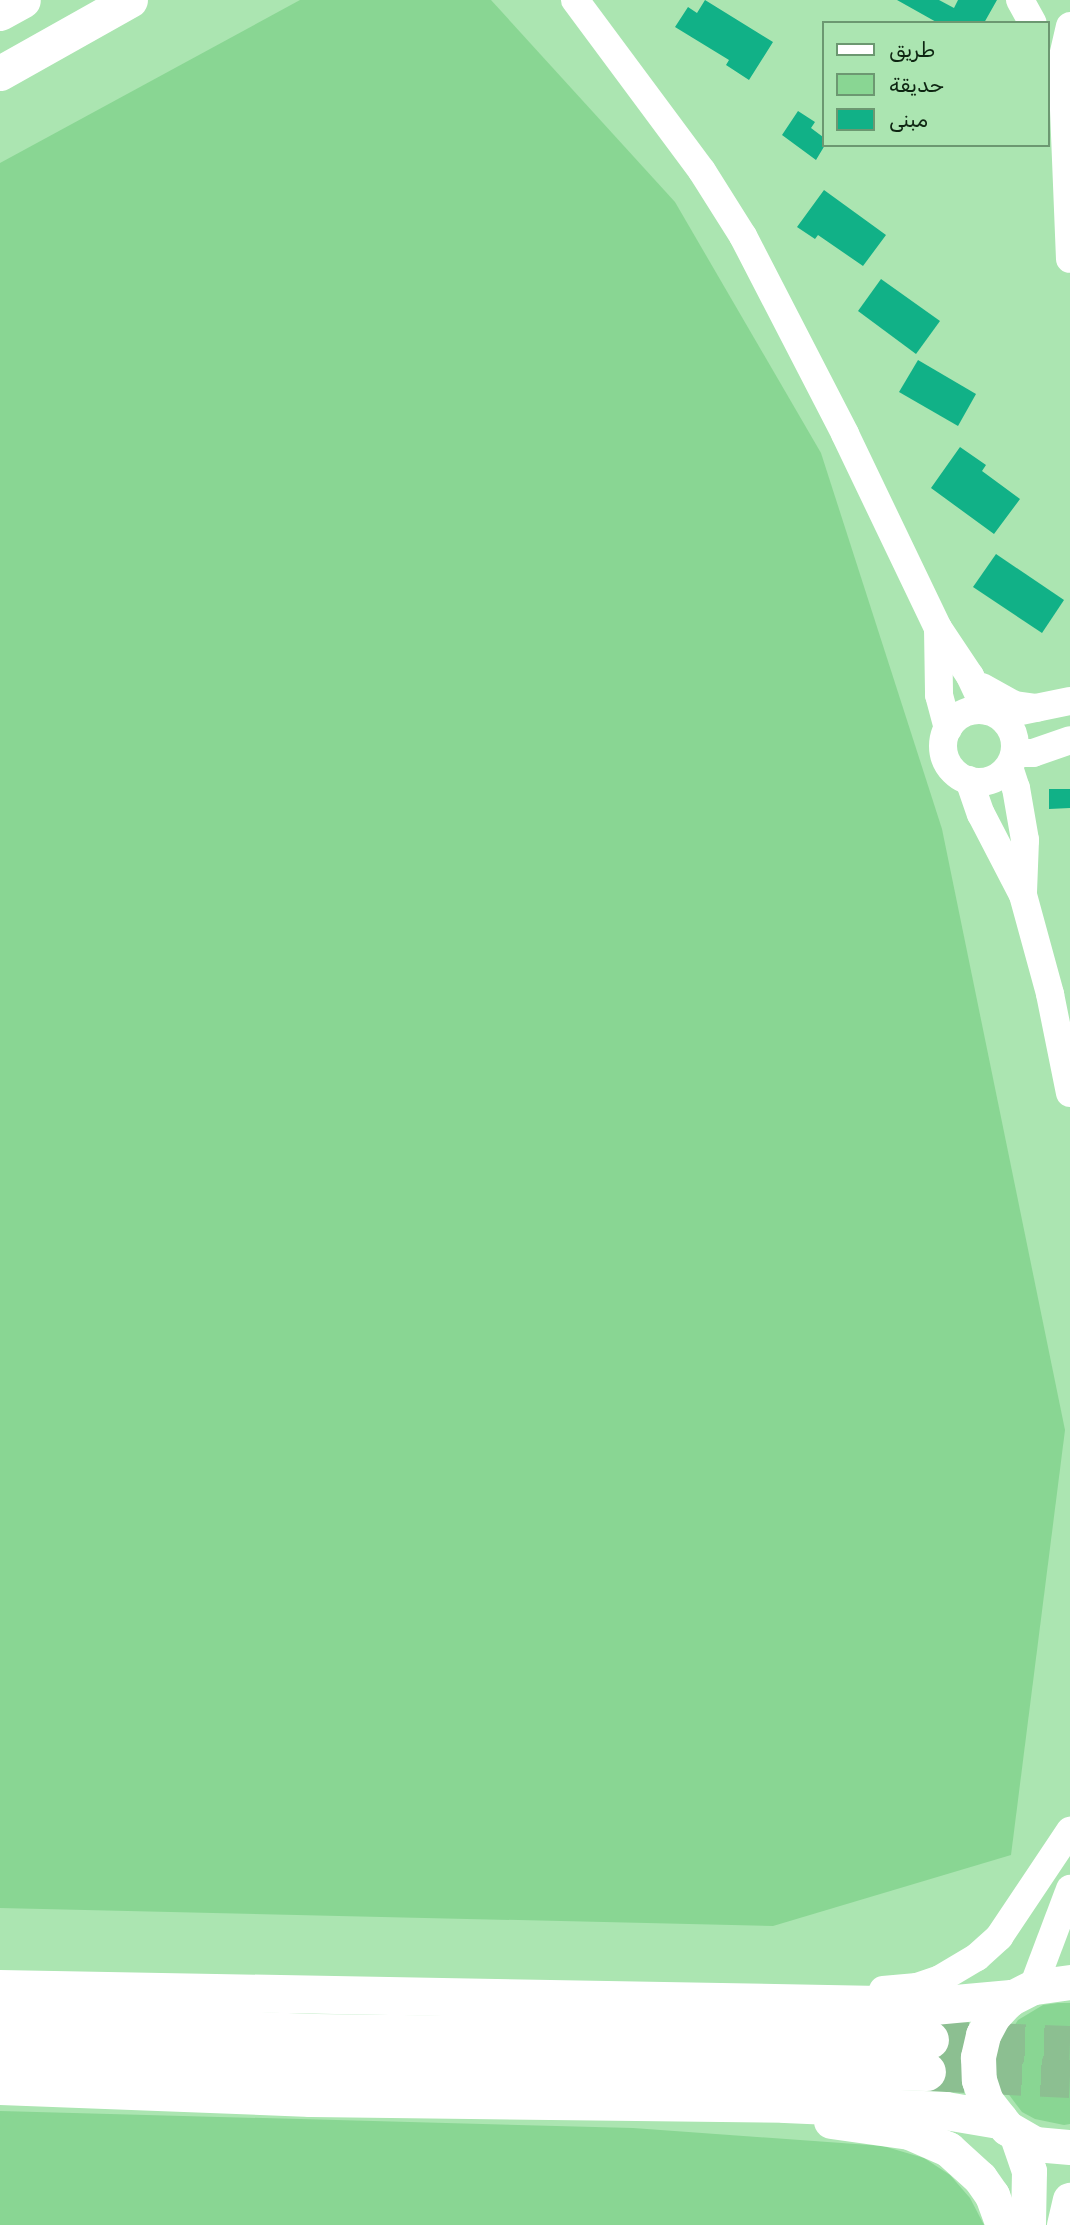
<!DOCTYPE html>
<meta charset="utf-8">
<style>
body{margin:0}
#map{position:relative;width:1070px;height:2225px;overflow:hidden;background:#abe5b1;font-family:Rubik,Cairo,sans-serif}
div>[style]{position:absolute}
.green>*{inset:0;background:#89d693}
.building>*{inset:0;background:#11b187}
.highway-tunnel>*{height:38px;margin-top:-19px;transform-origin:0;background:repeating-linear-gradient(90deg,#8cbf91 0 38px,transparent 0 57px)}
.minor>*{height:28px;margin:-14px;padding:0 14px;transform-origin:14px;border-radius:14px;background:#fff}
.minor>.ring{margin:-14px;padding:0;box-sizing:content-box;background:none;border:28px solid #fff;border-radius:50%}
.major>*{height:35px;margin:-17.5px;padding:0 17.5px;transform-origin:17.5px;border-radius:17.5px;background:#fff}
.highway>*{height:38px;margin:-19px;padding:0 19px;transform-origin:19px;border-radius:19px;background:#fff}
span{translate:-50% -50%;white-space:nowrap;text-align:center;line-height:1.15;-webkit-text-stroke:5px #abe5b1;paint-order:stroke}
.legend{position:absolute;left:822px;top:21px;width:228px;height:126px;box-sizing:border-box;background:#abe5b1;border:2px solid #6c9871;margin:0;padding:9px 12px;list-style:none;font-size:21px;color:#0e2512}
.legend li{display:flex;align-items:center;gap:14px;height:35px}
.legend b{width:35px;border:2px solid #6c9871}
</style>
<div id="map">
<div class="green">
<div style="clip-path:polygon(300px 0,491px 0,675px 202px,821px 453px,942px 829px,1065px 1430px,1011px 1855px,773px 1926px,0 1908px,0 163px)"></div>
<div style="clip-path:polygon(1058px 2003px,1070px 2003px,1070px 2124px,1064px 2125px,1035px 2119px,1022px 2112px,1004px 2088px,999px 2059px,1002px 2045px,1018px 2020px,1043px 2005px)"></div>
<div style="clip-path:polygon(0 2111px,633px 2128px,883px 2146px,924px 2158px,950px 2175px,970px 2198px,984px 2225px,0 2225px)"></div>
</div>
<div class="building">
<div style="clip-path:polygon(705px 0,773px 42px,749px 80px,726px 65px,729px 60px,675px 27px,688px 7px,697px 13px)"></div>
<div style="clip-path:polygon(897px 0,939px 0,954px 8px,958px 0,997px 0,984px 23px,938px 23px)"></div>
<div style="clip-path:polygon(798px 111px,815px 122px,811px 128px,823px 137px,825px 145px,816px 160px,782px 135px)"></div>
<div style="clip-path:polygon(824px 190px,886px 235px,863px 266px,818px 235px,815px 239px,797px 227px)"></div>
<div style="clip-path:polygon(881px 279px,940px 321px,916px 354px,858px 311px)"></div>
<div style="clip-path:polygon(918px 360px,976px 394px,958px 426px,899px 392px)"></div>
<div style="clip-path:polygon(960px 447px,986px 465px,982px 471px,1020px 499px,994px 534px,931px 488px)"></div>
<div style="clip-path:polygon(996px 554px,1064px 600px,1042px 633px,973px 587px)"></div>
<div style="clip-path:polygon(1049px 789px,1070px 789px,1070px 808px,1049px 809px)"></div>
</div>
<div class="highway-tunnel">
<div style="left:930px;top:2040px;width:140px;rotate:2deg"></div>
<div style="left:927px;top:2072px;width:143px;rotate:2.8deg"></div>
</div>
<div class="minor">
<div style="left:575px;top:0;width:213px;rotate:53.4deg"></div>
<div style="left:702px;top:171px;width:77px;rotate:57.8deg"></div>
<div style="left:743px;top:236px;width:223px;rotate:62.7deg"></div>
<div style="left:845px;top:434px;width:215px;rotate:64.4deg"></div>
<div style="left:938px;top:628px;width:58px;rotate:56.3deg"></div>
<div style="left:970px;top:676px;width:38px;rotate:65deg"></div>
<div style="left:1020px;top:0;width:26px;rotate:61deg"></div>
<div style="left:1070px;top:26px;width:35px;rotate:103deg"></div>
<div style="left:1062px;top:60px;width:199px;rotate:87.7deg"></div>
<div style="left:938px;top:628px;width:67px;rotate:89.1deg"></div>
<div style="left:939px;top:695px;width:35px;rotate:75deg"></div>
<div style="left:982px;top:687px;width:38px;rotate:29deg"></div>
<div style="left:1015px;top:705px;width:22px;rotate:8deg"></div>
<div class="ring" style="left:943px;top:710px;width:44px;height:44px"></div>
<div style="left:1021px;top:711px;width:50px;rotate:-11.5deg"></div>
<div style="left:1015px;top:753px;width:18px"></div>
<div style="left:1033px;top:753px;width:39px;rotate:-19deg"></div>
<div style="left:1009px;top:767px;width:22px;rotate:72deg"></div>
<div style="left:1016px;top:788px;width:53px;rotate:80.2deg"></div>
<div style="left:1025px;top:840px;width:52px;rotate:92.2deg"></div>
<div style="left:969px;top:780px;width:36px;rotate:71deg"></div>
<div style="left:981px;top:814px;width:91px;rotate:62.6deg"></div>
<div style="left:1023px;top:895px;width:103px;rotate:74.7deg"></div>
<div style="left:1050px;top:994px;width:101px;rotate:78.6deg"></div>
<div style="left:1033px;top:1987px;width:105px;rotate:-69.3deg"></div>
<div style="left:883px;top:1990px;width:34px;rotate:-5deg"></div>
<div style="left:917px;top:1987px;width:24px;rotate:-19deg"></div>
<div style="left:940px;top:1979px;width:43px;rotate:-30.7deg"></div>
<div style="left:977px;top:1957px;width:30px;rotate:-42deg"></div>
<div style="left:999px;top:1937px;width:128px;rotate:-56.2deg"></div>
</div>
<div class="major">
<div style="left:0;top:13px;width:26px;rotate:-29deg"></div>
<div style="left:0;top:73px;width:149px;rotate:-29.3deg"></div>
<div style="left:1070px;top:1982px;width:37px;rotate:172deg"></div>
<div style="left:1033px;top:1987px;width:27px;rotate:153deg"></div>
<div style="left:1009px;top:1999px;width:23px;rotate:133deg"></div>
<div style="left:993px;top:2016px;width:21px;rotate:118deg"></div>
<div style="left:983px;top:2035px;width:23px;rotate:103deg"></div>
<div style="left:978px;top:2057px;width:23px;rotate:88deg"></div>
<div style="left:979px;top:2080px;width:22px;rotate:72deg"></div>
<div style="left:986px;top:2101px;width:34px;rotate:52deg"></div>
<div style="left:1007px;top:2128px;width:32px;rotate:30deg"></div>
<div style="left:1035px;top:2144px;width:35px;rotate:5deg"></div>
<div style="left:831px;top:2121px;width:79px;rotate:8deg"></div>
<div style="left:909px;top:2132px;width:43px;rotate:23.6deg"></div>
<div style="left:948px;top:2149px;width:43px;rotate:42.2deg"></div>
<div style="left:980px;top:2178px;width:21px;rotate:55deg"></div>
<div style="left:992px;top:2195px;width:32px;rotate:70deg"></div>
<div style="left:1017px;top:2136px;width:37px;rotate:71deg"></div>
<div style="left:1029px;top:2171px;width:54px;rotate:91.1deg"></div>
<div style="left:1064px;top:2225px;width:26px;rotate:-77deg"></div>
</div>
<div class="highway">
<div style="left:0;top:1989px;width:934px;rotate:1.04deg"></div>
<div style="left:934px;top:2006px;width:75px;rotate:-5.3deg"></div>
<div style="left:0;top:2022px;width:315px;rotate:2deg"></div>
<div style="left:315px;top:2033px;width:615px;rotate:0.65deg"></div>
<div style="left:0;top:2054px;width:313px;rotate:1.5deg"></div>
<div style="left:313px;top:2062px;width:614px;rotate:0.93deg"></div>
<div style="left:0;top:2086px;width:311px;rotate:2.2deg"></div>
<div style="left:311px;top:2098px;width:474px;rotate:0.7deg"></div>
<div style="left:785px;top:2104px;width:161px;rotate:2.5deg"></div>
<div style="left:946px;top:2111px;width:54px;rotate:9.6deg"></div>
</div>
<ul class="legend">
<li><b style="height:9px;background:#fff"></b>طريق</li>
<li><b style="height:19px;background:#89d693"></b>حديقة</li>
<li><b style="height:19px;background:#11b187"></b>مبنى</li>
</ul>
</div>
